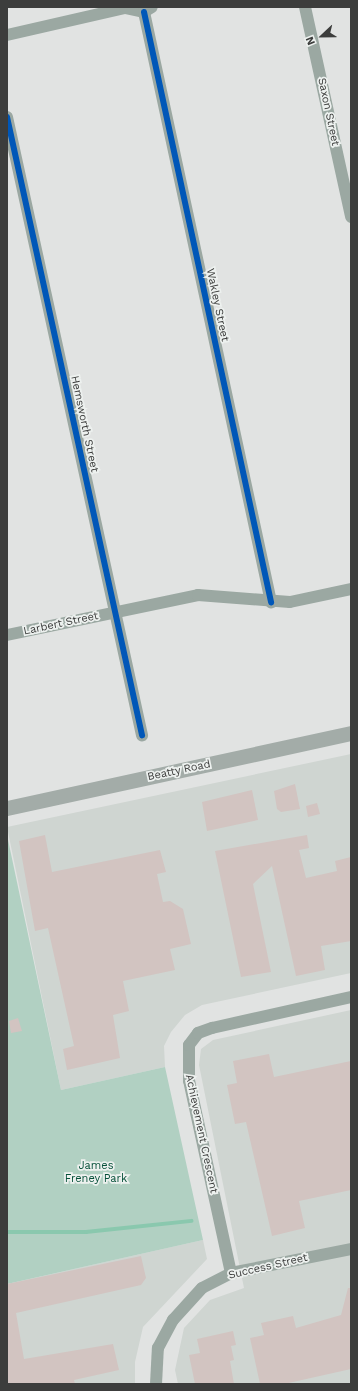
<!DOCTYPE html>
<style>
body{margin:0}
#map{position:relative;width:358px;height:1391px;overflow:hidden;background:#e1e3e2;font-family:"Work Sans",sans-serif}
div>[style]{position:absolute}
.built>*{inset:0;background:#cfd5d1}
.green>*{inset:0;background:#b1d0c2}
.stream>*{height:3.5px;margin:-1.75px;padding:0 1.75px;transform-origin:1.75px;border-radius:1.75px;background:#8ac8ae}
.building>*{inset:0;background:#d2c4c1}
.minor>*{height:12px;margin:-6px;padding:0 6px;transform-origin:6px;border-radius:6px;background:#9ba8a2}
.major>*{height:15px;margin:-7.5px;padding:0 7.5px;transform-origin:7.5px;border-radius:7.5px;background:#a3aca8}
.cycleway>*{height:6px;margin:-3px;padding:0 3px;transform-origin:3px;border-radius:3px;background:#0057b8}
span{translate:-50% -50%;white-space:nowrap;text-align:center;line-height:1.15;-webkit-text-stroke:3.5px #edf1ef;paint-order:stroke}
.street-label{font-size:11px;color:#3c3d3c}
.park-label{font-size:11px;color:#065039}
.frame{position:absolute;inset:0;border:8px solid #3c3d3c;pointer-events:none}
.north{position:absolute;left:302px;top:16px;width:40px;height:40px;-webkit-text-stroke:3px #edf1ef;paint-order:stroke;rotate:248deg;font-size:11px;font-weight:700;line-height:16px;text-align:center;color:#3c3d3c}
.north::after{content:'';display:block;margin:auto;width:14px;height:18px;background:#3c3d3c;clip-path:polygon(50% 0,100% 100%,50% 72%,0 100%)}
</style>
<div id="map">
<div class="built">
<div style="clip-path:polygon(351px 754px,351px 973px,202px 1005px,185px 1015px,171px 1032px,164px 1046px,165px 1067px,61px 1090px,7px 827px)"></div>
<div style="clip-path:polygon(351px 1010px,351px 1384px,178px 1384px,175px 1370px,184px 1328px,210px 1300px,244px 1288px,199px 1065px,201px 1049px,213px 1040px)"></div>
<div style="clip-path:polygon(203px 1240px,207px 1259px,143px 1327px,135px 1362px,135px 1384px,7px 1384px,7px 1284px)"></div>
</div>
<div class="green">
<div style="clip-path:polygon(7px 835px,61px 1090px,165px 1067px,203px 1240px,7px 1284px)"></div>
</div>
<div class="stream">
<div style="left:7px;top:1232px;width:79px"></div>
<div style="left:86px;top:1232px;width:106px;rotate:-6deg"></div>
</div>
<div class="building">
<div style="clip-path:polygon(295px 784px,300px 809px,281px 812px,277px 809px,274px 791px)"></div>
<div style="clip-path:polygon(252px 790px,258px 820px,207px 831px,202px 802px)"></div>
<div style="clip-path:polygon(317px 803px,320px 814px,308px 817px,306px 806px)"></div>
<div style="clip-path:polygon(45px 835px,52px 872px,160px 850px,166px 872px,157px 874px,163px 902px,170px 901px,183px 909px,191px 944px,170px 949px,175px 970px,123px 981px,129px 1011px,113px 1015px,120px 1058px,67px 1070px,63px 1049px,74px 1046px,48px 928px,35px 931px,19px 841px)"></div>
<div style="clip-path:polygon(307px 835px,309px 848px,299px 850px,306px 878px,337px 871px,335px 861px,351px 857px,351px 941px,321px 946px,325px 970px,296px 976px,272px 866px,253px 884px,271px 972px,241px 977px,215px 851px)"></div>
<div style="clip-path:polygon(18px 1018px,22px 1031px,11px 1033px,9px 1021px)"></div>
<div style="clip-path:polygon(269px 1054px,274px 1077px,351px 1061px,351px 1190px,299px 1201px,305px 1228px,272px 1236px,246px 1122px,235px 1124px,227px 1085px,237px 1083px,233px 1061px)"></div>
<div style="clip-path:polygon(141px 1256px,146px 1278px,141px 1285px,16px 1313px,24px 1359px,113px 1344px,119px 1370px,74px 1380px,75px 1384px,7px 1384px,7px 1284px)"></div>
<div style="clip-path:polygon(348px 1288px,351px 1288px,351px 1369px,284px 1384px,260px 1384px,250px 1338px,264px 1335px,261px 1323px,293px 1316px,296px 1328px,341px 1315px)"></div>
<div style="clip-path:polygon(233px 1331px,236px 1345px,231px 1346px,234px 1360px,230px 1361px,234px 1384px,195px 1384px,189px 1355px,200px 1353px,197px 1339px)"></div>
</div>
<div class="minor">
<div style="left:305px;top:7px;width:215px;rotate:77.6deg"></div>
<div style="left:144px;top:12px;width:604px;rotate:77.85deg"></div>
<div style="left:7px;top:35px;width:121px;rotate:-12.9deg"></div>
<div style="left:125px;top:8px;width:19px;rotate:12deg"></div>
<div style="left:144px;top:12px;width:9px;rotate:-32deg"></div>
<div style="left:7px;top:117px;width:633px;rotate:77.68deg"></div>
<div style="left:7px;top:635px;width:195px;rotate:-11.8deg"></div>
<div style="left:198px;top:595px;width:92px;rotate:4.4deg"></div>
<div style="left:290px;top:602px;width:62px;rotate:-12deg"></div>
<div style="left:231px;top:1273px;width:197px;rotate:-102.3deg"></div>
<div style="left:189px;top:1081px;width:36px;rotate:-90deg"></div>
<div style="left:189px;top:1045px;width:15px;rotate:-53deg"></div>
<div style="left:198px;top:1033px;width:15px;rotate:-20deg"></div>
<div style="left:212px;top:1028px;width:142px;rotate:-12.6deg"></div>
<div style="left:156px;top:1384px;width:36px;rotate:-87deg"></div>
<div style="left:158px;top:1348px;width:32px;rotate:-62deg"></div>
<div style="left:173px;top:1320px;width:43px;rotate:-47.8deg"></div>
<div style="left:202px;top:1288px;width:33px;rotate:-27deg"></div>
<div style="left:231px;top:1273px;width:122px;rotate:-11.3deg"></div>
</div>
<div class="major">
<div style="left:7px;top:808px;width:352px;rotate:-12.3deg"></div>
</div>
<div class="cycleway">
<div style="left:144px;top:12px;width:604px;rotate:77.85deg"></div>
<div style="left:7px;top:117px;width:633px;rotate:77.68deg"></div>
</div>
<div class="street-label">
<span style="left:328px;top:112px;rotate:78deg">Saxon Street</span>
<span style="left:217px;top:305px;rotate:78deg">Wakley Street</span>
<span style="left:84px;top:424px;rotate:78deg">Hemsworth Street</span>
<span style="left:61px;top:624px;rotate:-12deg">Larbert Street</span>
<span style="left:179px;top:771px;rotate:-12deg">Beatty Road</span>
<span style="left:201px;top:1134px;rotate:78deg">Achievement Crescent</span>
<span style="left:268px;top:1267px;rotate:-13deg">Success Street</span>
</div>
<div class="park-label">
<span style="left:96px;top:1173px">James<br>Freney Park</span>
</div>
<div class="frame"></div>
<div class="north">N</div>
</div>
